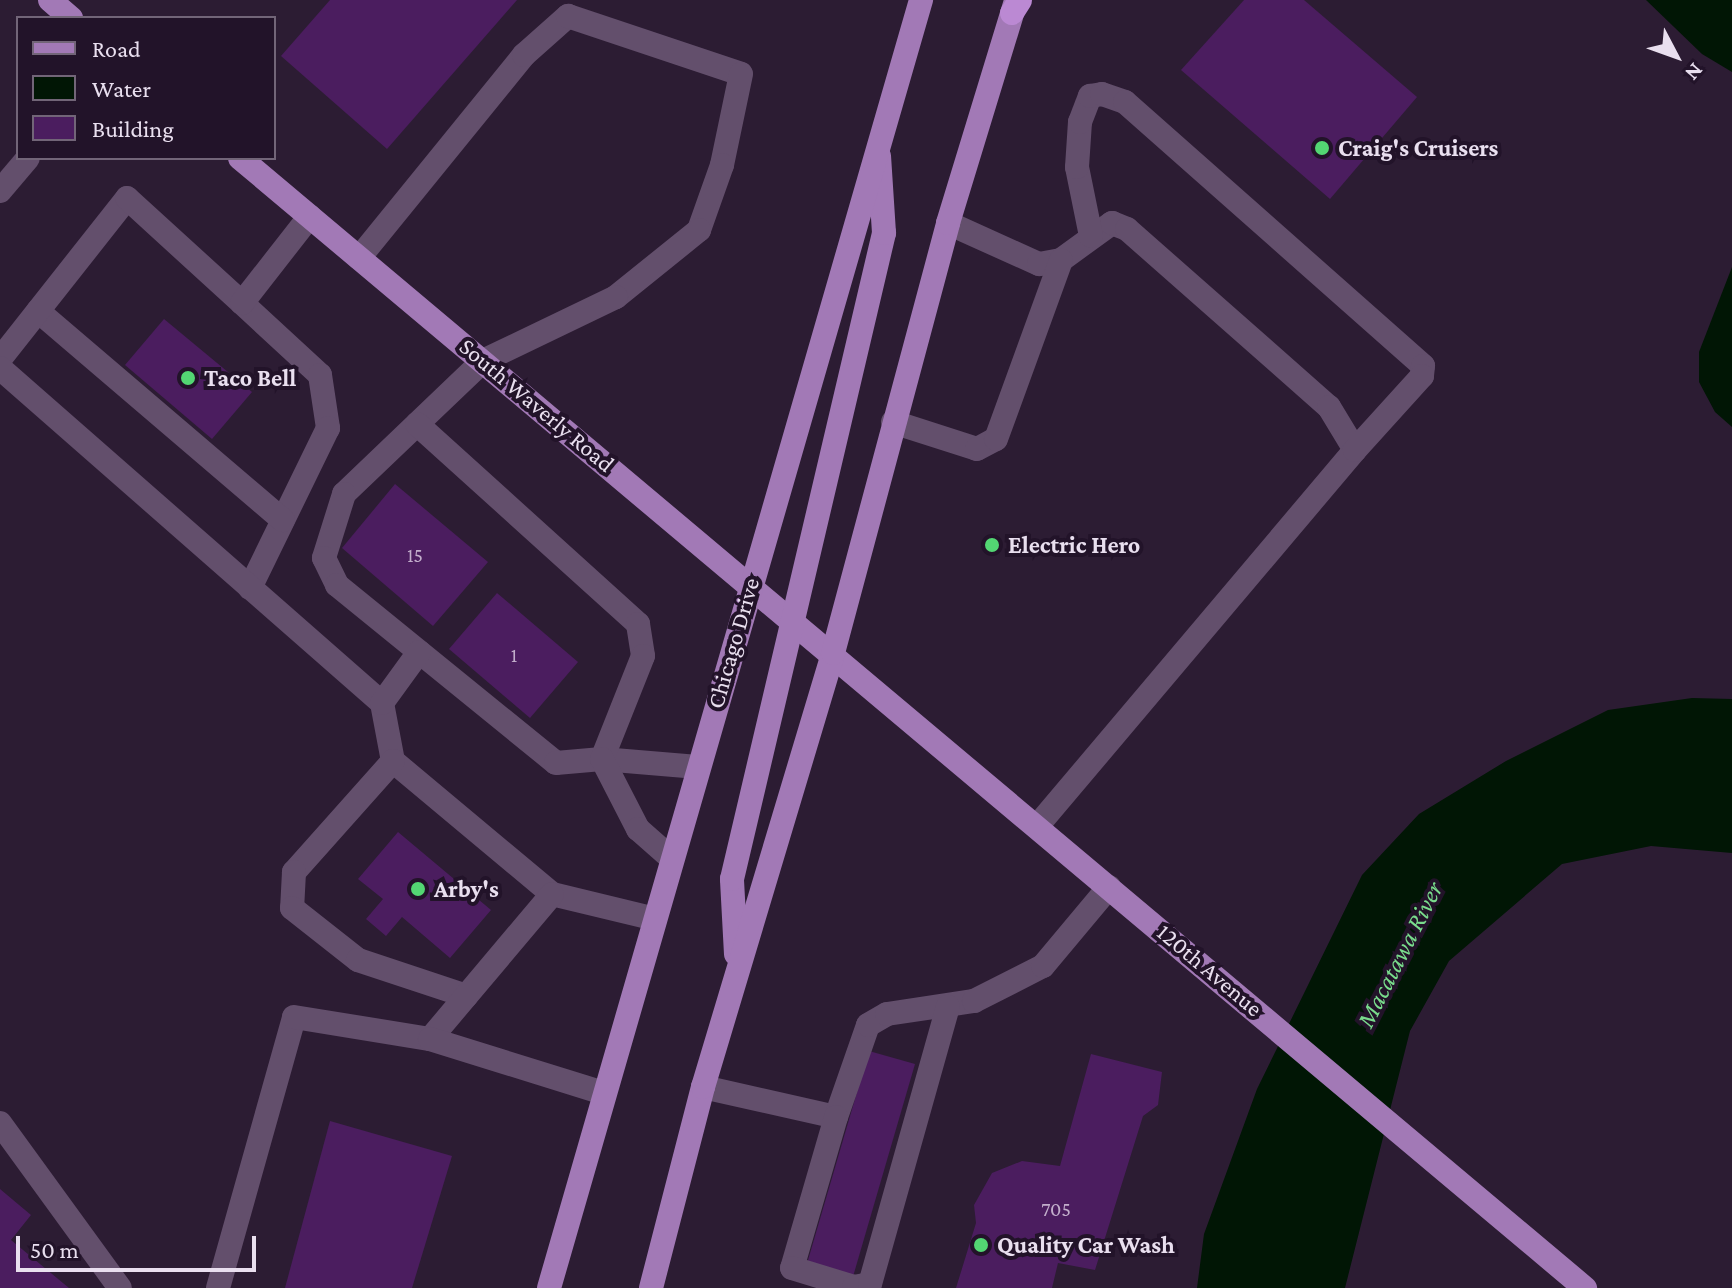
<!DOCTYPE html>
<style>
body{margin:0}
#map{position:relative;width:1732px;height:1288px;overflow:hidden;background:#2c1c33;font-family:"Crimson Pro",serif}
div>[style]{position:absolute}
.water>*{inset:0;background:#011605}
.building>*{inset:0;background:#4b1d5f}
.minor>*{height:24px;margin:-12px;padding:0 12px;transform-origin:12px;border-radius:12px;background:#634f6c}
.major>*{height:24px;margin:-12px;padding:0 12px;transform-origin:12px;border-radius:12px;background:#a279b6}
.highway>*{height:24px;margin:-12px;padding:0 12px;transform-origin:12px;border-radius:12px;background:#bb89d3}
.dots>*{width:22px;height:22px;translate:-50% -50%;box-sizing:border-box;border:4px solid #221329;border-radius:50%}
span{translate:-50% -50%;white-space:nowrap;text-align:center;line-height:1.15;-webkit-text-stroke:8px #221329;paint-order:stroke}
.number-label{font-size:20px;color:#c2aecb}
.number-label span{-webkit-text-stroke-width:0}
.poi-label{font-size:24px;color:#e9dfef;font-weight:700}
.left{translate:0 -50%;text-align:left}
.street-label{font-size:24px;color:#e9dfef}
.water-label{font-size:26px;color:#79dc8c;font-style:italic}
.legend{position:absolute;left:16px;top:16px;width:260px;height:144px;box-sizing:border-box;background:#221329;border:2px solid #726578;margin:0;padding:10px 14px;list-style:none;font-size:24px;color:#e9dfef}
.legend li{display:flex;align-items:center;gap:16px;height:40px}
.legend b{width:40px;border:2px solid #726578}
.north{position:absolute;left:1636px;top:16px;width:80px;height:80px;-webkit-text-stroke:6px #221329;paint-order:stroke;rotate:131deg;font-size:22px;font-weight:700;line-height:32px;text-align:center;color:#e9dfef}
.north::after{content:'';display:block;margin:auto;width:28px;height:36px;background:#e9dfef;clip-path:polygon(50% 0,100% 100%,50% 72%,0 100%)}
.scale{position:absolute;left:16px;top:1236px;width:240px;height:36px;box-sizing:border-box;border:4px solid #e9dfef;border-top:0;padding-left:10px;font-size:24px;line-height:28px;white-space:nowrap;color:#e9dfef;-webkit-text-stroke:6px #221329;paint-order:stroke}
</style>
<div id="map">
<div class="water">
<div style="clip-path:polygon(1646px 0,1732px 0,1732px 72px,1702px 54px)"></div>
<div style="clip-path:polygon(1732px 267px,1732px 427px,1715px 412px,1699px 382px,1699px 352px)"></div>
<div style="clip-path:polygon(1692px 698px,1732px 699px,1732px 853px,1651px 846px,1562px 864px,1449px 961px,1410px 1031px,1345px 1288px,1197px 1288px,1204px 1234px,1257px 1089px,1362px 875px,1419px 814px,1506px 761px,1608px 710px)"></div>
</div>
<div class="building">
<div style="clip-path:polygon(330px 0,517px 0,387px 149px,281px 56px)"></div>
<div style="clip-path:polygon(1244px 0,1304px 0,1417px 97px,1330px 199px,1181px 70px)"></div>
<div style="clip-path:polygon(164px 319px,252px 392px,212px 439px,125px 365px)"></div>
<div style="clip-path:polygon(395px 484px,488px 562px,433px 626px,342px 548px)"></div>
<div style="clip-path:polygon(497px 593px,578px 662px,530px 718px,449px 649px)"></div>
<div style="clip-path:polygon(398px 832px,491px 910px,450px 958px,402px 917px,386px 936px,366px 919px,383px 899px,358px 879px)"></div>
<div style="clip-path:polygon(869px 1051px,915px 1064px,852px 1280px,806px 1267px)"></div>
<div style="clip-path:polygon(1091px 1054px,1162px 1072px,1158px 1105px,1143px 1116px,1095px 1270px,1058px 1263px,1052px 1288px,956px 1288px,976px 1223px,974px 1205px,992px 1173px,1022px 1161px,1060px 1166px)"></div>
<div style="clip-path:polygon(330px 1121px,452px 1156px,412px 1288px,285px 1288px)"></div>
<div style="clip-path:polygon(0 1189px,31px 1215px,11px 1240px,69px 1288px,0 1288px)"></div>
</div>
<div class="minor">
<div style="left:0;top:191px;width:43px;rotate:-49.7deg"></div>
<div style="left:948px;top:223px;width:100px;rotate:24.3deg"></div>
<div style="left:1039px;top:264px;width:22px;rotate:-10deg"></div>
<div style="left:1061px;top:260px;width:63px;rotate:-36deg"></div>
<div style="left:1112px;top:223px;width:16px;rotate:22deg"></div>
<div style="left:1127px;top:229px;width:269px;rotate:41.4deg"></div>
<div style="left:1329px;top:407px;width:50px;rotate:58.8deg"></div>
<div style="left:1355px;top:450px;width:492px;rotate:130.2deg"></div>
<div style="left:1091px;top:236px;width:70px;rotate:-101.5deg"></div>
<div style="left:1077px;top:167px;width:45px;rotate:-86.2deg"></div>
<div style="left:1080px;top:122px;width:28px;rotate:-69deg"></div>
<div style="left:1090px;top:96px;width:12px;rotate:-9deg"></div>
<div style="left:1102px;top:94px;width:24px;rotate:19deg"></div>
<div style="left:1125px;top:102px;width:398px;rotate:41.5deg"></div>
<div style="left:1423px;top:366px;width:10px;rotate:96deg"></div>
<div style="left:1422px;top:376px;width:100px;rotate:132.2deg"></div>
<div style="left:359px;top:258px;width:262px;rotate:-50.9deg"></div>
<div style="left:524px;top:55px;width:59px;rotate:-41.6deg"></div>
<div style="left:568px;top:16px;width:182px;rotate:18.5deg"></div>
<div style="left:741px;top:74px;width:93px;rotate:101.8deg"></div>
<div style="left:722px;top:165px;width:69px;rotate:109.5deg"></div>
<div style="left:699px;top:230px;width:107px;rotate:141.1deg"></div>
<div style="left:616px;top:297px;width:148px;rotate:154.3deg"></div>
<div style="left:483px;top:361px;width:192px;rotate:136.3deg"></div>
<div style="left:344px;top:494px;width:67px;rotate:107.4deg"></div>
<div style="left:324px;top:558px;width:30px;rotate:64deg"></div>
<div style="left:337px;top:585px;width:282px;rotate:39.1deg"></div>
<div style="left:556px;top:763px;width:46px;rotate:-5deg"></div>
<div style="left:602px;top:759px;width:96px;rotate:4.8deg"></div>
<div style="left:242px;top:303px;width:106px;rotate:42.7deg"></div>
<div style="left:320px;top:375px;width:54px;rotate:81.4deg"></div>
<div style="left:328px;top:428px;width:178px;rotate:116deg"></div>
<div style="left:38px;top:311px;width:322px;rotate:40.5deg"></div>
<div style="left:0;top:359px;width:205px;rotate:-51.7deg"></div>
<div style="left:127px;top:198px;width:156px;rotate:42.4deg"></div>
<div style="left:242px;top:303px;width:110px;rotate:-52deg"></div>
<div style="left:0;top:368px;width:508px;rotate:41.25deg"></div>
<div style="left:382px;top:703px;width:59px;rotate:79.3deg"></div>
<div style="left:393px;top:761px;width:207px;rotate:39.9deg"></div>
<div style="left:552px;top:894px;width:106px;rotate:13.6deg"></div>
<div style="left:893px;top:422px;width:88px;rotate:17.8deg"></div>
<div style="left:977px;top:449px;width:21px;rotate:-28deg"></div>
<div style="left:996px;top:439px;width:190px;rotate:-70deg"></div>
<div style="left:417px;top:424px;width:298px;rotate:42.1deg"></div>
<div style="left:638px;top:624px;width:32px;rotate:81deg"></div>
<div style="left:643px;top:656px;width:111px;rotate:111.7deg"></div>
<div style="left:602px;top:759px;width:79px;rotate:62.8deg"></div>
<div style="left:638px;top:829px;width:45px;rotate:41.4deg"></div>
<div style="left:382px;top:703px;width:63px;rotate:-54deg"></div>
<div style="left:393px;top:761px;width:149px;rotate:131.7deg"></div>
<div style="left:294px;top:872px;width:36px;rotate:93deg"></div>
<div style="left:292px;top:908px;width:84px;rotate:38.2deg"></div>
<div style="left:358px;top:960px;width:114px;rotate:18.4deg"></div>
<div style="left:430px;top:1039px;width:189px;rotate:-49.9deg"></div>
<div style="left:703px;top:1087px;width:136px;rotate:12.7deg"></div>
<div style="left:836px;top:1117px;width:97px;rotate:-70.8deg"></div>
<div style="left:868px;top:1025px;width:22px;rotate:-30deg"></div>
<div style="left:887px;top:1014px;width:88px;rotate:-8.5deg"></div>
<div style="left:974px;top:1001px;width:77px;rotate:-26.9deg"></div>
<div style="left:1043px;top:966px;width:103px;rotate:-50.1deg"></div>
<div style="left:836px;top:1117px;width:157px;rotate:106.2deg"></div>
<div style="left:792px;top:1268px;width:65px;rotate:17deg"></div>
<div style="left:854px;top:1287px;width:16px;rotate:-11deg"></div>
<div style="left:870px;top:1284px;width:288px;rotate:-74.3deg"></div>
<div style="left:0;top:1123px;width:204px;rotate:54deg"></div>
<div style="left:218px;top:1288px;width:281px;rotate:-74.3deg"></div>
<div style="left:294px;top:1017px;width:138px;rotate:9.2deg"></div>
<div style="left:430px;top:1039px;width:181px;rotate:17.3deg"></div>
</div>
<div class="major">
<div style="left:50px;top:0;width:28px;rotate:41deg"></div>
<div style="left:240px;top:158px;width:1757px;rotate:40.04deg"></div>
<div style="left:736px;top:954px;width:75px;rotate:-93.1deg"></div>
<div style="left:732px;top:879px;width:664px;rotate:-76.76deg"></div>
<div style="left:884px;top:233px;width:77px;rotate:-93.7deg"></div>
<div style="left:549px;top:1288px;width:1341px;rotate:-73.89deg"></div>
<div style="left:651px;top:1288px;width:208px;rotate:-75.5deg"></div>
<div style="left:703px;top:1087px;width:453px;rotate:-73.3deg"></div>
<div style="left:833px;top:653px;width:445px;rotate:-75deg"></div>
<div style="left:948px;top:223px;width:233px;rotate:-73deg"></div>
</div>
<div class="highway">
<div style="left:1012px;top:13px;width:15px;rotate:-58deg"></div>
</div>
<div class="dots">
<div style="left:1322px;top:148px;background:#53d673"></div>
<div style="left:188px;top:378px;background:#53d673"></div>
<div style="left:992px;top:545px;background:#53d673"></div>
<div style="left:418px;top:889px;background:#53d673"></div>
<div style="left:981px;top:1245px;background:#53d673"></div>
</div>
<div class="number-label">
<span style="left:415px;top:555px">15</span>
<span style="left:514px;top:655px">1</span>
<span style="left:1056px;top:1209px">705</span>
</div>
<div class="poi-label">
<span class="left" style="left:1338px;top:148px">Craig's Cruisers</span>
<span class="left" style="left:204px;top:378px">Taco Bell</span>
<span class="left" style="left:1008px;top:545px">Electric Hero</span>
<span class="left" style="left:434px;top:889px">Arby's</span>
<span class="left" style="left:997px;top:1245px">Quality Car Wash</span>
</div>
<div class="street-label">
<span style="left:537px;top:405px;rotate:40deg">South Waverly Road</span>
<span style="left:733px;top:643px;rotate:-74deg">Chicago Drive</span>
<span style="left:1210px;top:970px;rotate:40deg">120th Avenue</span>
</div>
<div class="water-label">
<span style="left:1400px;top:955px;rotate:-63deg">Macatawa River</span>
</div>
<ul class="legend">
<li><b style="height:10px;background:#a279b6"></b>Road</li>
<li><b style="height:22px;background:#011605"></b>Water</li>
<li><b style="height:22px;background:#4b1d5f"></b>Building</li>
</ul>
<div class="north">N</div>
<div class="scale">50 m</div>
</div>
